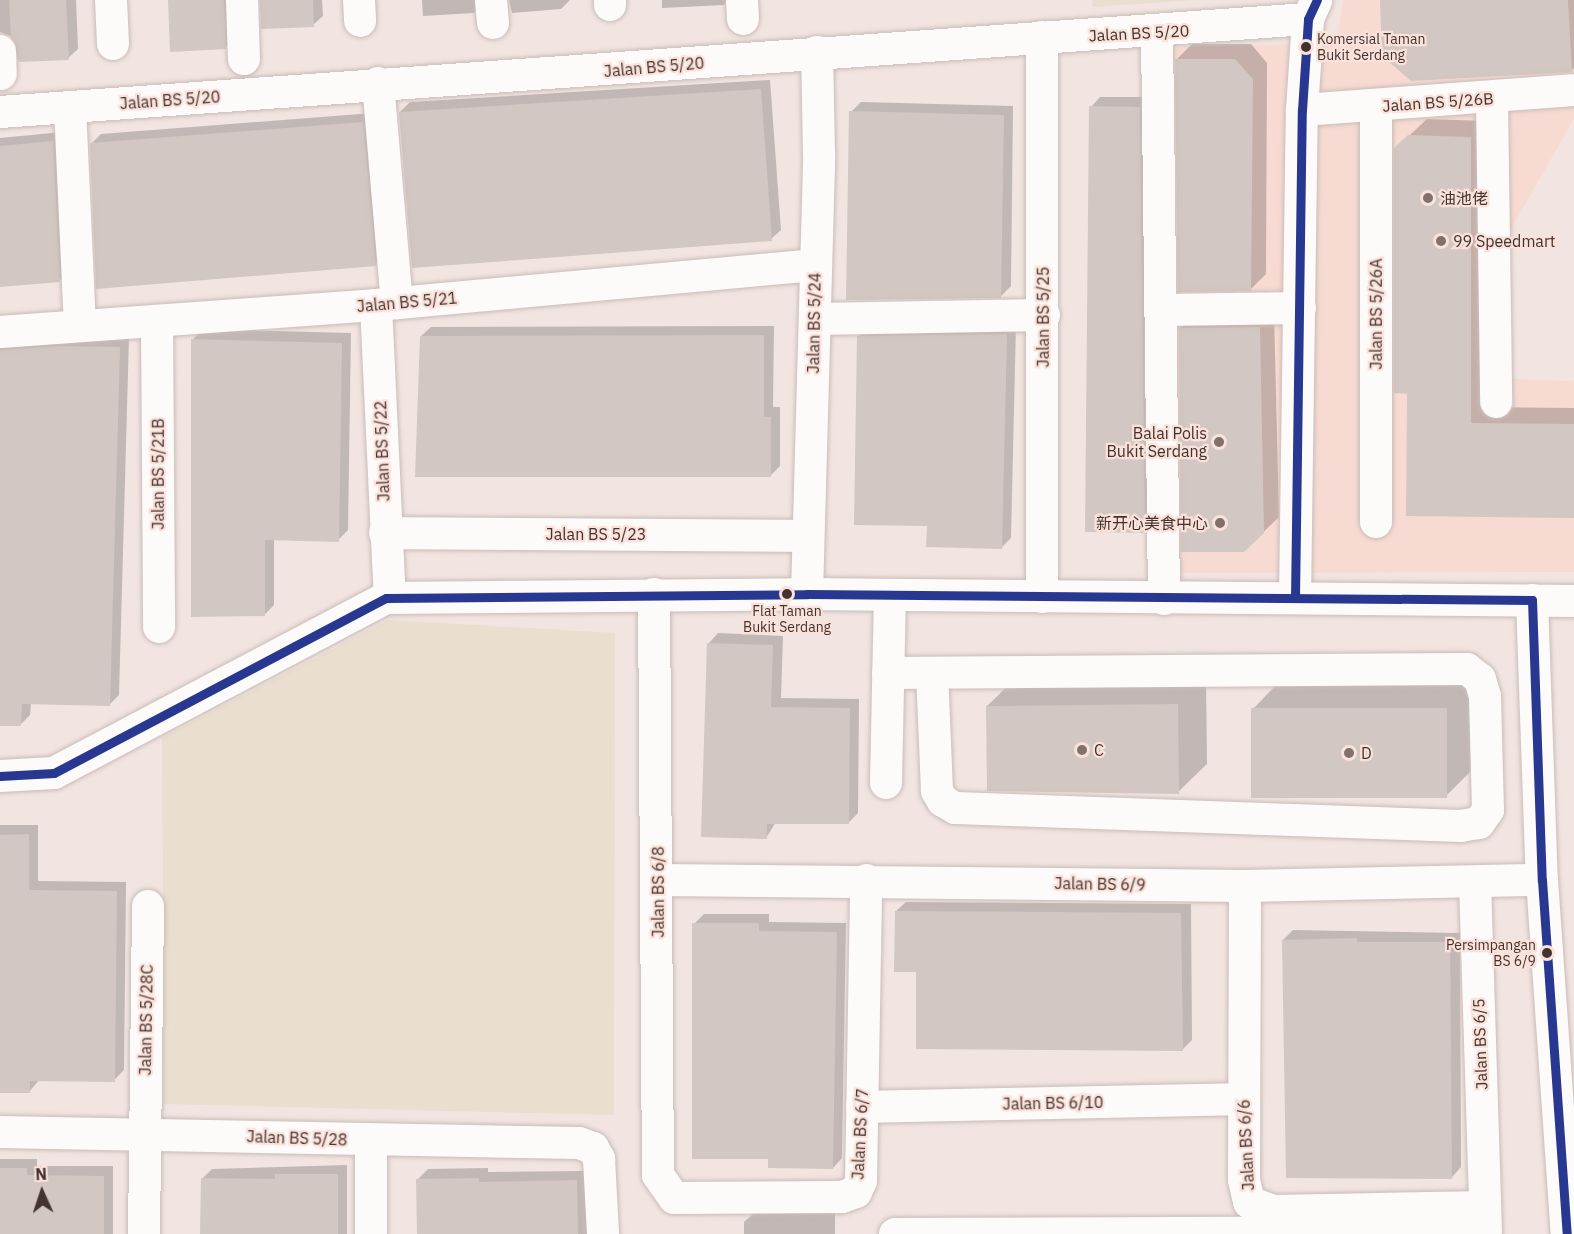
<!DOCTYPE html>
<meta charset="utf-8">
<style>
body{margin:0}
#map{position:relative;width:1574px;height:1234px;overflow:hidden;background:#f2e5e1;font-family:"IBM Plex Sans","Noto Sans SC",sans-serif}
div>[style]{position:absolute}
.built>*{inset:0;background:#f7dbd3}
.green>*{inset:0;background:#eadecf}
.shadow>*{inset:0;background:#0003}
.building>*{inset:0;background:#d2c7c2}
.roads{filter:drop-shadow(0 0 2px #c9bcb8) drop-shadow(0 0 2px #c9bcb8)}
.minor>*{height:32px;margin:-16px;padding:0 16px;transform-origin:16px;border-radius:16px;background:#fdfbfa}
.bus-1>*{height:9px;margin:-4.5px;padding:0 4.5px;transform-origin:4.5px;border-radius:4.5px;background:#283890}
.dots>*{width:16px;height:16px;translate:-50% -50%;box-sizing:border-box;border:3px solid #fae1d9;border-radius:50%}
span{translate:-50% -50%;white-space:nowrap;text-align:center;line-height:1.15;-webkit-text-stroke:4.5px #fae1d9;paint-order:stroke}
.bus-label{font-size:14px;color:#43332f}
.left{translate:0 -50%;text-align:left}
.right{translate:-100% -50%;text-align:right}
.street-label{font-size:16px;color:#43332f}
.poi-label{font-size:16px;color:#43332f}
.north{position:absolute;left:12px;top:1162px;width:60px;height:60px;-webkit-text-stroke:4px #fae1d9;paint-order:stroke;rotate:357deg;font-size:16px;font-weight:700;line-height:24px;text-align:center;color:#43332f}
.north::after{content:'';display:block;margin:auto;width:21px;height:27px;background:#43332f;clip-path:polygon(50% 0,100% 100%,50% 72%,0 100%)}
</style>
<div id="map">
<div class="built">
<div style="clip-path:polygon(1343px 0,1574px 0,1574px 119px,1507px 236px,1509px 379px,1574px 381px,1574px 572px,1161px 573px,1156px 48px,1336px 43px)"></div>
</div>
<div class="green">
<div style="clip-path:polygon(1092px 0,1197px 0,1093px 7px)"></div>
<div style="clip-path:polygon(388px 620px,615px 633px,614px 1115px,164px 1104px,162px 738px)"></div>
</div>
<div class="shadow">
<div style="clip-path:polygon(0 0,76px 0,78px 49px,68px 58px,0 32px)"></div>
<div style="clip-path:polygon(169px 0,234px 0,235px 38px,225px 48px)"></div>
<div style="clip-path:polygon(260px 0,322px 0,323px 16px,313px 25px,262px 27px)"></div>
<div style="clip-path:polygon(422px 0,484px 0,474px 13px,423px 16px)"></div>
<div style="clip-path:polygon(509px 0,570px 0,561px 9px,512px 13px)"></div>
<div style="clip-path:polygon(662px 0,728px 0,724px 5px,662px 8px)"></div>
<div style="clip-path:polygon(1382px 0,1574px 0,1574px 68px,1571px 71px)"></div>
<div style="clip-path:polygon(1192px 44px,1251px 44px,1267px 63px,1266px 274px,1251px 289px,1177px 59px)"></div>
<div style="clip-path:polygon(770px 80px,781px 230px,771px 239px,400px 112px,410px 102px)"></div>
<div style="clip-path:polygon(1100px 97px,1149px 97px,1154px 521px,1145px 531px,1091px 107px)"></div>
<div style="clip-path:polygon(861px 102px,1013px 106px,1011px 286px,1001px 296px,851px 112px)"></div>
<div style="clip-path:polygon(373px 113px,385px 255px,375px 265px,91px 144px,101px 134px)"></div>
<div style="clip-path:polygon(1427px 119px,1487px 121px,1487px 407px,1574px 408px,1574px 516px,1408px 392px,1395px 149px)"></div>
<div style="clip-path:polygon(62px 132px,69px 271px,59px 281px,0 285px,0 138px)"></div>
<div style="clip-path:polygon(1274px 312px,1279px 517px,1244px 551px,1180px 328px,1195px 313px)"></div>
<div style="clip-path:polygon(1016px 324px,1011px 538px,1001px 548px,928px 525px,858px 337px,868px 327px)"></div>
<div style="clip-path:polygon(774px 326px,773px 407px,780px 407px,780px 466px,770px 476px,421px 336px,431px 327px)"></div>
<div style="clip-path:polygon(203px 329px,351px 333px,348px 530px,338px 540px,274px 539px,274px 605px,264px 615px,193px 339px)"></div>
<div style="clip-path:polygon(0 335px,129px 338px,119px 695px,109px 705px,31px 703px,30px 715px,20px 725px,0 724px)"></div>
<div style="clip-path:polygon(718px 633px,783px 636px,781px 698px,859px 699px,858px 813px,848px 823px,776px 822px,766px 838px,709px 643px)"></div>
<div style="clip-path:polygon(1206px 677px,1207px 764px,1178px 792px,987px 706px,1016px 678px)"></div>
<div style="clip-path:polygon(1281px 680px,1475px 681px,1474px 768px,1446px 796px,1253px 709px)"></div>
<div style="clip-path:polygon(0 825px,38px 825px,38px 881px,126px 882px,124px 1070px,114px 1080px,39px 1080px,29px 1092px,0 1092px)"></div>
<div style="clip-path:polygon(906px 902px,1191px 904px,1192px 1040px,1182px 1050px,918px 970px,896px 911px)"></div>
<div style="clip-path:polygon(704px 914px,769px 914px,769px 922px,846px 923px,842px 1158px,833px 1168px,770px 1158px,694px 924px)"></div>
<div style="clip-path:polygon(1293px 930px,1460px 933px,1461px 1167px,1452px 1177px,1283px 940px)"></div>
<div style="clip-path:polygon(0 1159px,37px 1159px,37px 1166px,113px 1166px,113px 1234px,0 1234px)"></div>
<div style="clip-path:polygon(347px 1165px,347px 1234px,201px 1234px,202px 1179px,212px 1169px)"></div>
<div style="clip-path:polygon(488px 1168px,488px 1172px,586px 1171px,588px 1234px,419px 1234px,418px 1179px,428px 1169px)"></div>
<div style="clip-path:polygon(754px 1213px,835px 1213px,835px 1234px,744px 1234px,744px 1222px)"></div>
</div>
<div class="building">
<div style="clip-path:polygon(9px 0,66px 0,69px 60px,19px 62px,11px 38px)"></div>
<div style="clip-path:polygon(168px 0,224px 0,226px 49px,170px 52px)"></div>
<div style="clip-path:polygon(260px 0,313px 0,314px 27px,261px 29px)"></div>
<div style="clip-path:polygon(1380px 0,1568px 0,1572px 72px,1411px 81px,1382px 56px)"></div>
<div style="clip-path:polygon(1175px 59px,1235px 59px,1253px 79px,1251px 291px,1178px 292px)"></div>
<div style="clip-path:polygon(761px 89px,772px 241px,412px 268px,399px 112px)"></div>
<div style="clip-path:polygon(1089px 106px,1140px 107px,1145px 533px,1085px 532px)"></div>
<div style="clip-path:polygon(849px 111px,1004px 115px,1001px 298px,846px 300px)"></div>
<div style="clip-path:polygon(363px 122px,376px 266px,96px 289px,90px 143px)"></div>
<div style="clip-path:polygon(1408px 135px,1471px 137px,1471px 423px,1574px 424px,1574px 518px,1406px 516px,1407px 394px,1394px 393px,1394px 148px)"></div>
<div style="clip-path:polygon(53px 141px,60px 282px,0 287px,0 146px)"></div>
<div style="clip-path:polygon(1260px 327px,1264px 533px,1244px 552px,1181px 552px,1179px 328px)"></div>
<div style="clip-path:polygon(1007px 334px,1002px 549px,926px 547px,927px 526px,854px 525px,857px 336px)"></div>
<div style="clip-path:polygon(764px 335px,764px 417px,771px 417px,771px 477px,415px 477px,420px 336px)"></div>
<div style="clip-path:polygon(191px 339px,342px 343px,339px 542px,265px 540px,265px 616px,191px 617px)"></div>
<div style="clip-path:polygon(62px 346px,120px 347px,110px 706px,22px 704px,21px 726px,0 726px,0 350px)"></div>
<div style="clip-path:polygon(707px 643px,773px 645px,771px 707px,850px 708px,849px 824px,767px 824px,767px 839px,701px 837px)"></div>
<div style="clip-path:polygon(1178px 704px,1179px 794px,987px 791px,986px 706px)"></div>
<div style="clip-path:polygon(1251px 708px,1447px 708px,1447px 798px,1251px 798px)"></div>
<div style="clip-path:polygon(29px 834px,29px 890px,117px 891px,115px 1082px,30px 1081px,30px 1093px,0 1093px,0 835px)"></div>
<div style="clip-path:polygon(895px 911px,1181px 913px,1183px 1051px,916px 1049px,916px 972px,894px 972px)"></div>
<div style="clip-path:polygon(692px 923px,759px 923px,759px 931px,837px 932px,833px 1169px,768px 1168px,768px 1159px,692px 1159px)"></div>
<div style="clip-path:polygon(1357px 938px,1357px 942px,1450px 942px,1452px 1179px,1286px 1178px,1282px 940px)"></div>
<div style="clip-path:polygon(0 1168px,27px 1168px,27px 1175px,104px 1176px,104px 1234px,0 1234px)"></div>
<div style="clip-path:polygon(275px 1174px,338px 1174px,338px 1234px,200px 1234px,201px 1178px,275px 1179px)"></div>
<div style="clip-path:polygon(479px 1178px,479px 1182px,577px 1180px,578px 1234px,417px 1234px,416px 1179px)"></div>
</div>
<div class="roads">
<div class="minor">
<div style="left:111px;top:0;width:44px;rotate:87.4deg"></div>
<div style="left:242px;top:0;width:59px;rotate:88.1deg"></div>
<div style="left:359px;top:0;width:21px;rotate:87deg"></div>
<div style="left:491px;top:0;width:23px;rotate:85deg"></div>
<div style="left:610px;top:0;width:5px;rotate:90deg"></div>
<div style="left:742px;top:0;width:19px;rotate:87deg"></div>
<div style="left:1157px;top:33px;width:566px;rotate:89.29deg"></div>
<div style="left:1042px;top:37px;width:560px;rotate:90deg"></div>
<div style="left:0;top:51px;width:23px;rotate:88deg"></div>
<div style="left:378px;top:83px;width:221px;rotate:85.1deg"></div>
<div style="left:1492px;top:99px;width:303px;rotate:89.2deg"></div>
<div style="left:70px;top:107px;width:218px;rotate:87.4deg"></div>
<div style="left:1302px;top:110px;width:273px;rotate:-4.2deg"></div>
<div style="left:0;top:112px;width:1311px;rotate:-4.07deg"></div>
<div style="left:376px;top:305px;width:292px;rotate:87.3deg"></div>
<div style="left:1161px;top:310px;width:139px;rotate:-0.8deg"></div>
<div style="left:815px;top:319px;width:229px;rotate:-1deg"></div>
<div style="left:157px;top:321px;width:306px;rotate:89.6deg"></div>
<div style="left:0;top:332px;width:377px;rotate:-4.1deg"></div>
<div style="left:376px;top:305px;width:440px;rotate:-5.2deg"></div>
<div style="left:1376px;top:522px;width:416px;rotate:-90deg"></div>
<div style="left:385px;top:533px;width:422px;rotate:0.4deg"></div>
<div style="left:654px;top:594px;width:581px;rotate:89.61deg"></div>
<div style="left:658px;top:1175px;width:28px;rotate:55deg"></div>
<div style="left:674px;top:1198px;width:168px;rotate:-0.3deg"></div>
<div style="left:842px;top:1197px;width:15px;rotate:-20deg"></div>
<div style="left:856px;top:1192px;width:12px;rotate:-66deg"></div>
<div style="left:861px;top:1181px;width:301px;rotate:-89deg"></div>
<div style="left:807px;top:594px;width:440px;rotate:-88.4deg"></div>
<div style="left:819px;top:154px;width:102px;rotate:-91.1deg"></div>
<div style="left:1295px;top:598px;width:488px;rotate:-89.2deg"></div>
<div style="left:1302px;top:110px;width:91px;rotate:-86.2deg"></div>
<div style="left:1308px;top:19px;width:20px;rotate:-66deg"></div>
<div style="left:1532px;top:600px;width:280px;rotate:88deg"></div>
<div style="left:1542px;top:880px;width:355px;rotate:86deg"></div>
<div style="left:888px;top:673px;width:579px;rotate:-0.4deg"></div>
<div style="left:1467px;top:669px;width:16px;rotate:38deg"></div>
<div style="left:1480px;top:679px;width:18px;rotate:74deg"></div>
<div style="left:1485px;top:696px;width:114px;rotate:88.5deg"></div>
<div style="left:1488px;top:810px;width:16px;rotate:125deg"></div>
<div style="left:1479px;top:823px;width:18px;rotate:171deg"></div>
<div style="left:1461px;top:826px;width:506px;rotate:-177.96deg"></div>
<div style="left:955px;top:808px;width:14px;rotate:-150deg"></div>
<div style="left:943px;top:801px;width:12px;rotate:-121deg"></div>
<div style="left:937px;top:791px;width:118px;rotate:-92.4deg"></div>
<div style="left:0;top:776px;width:54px;rotate:-3.2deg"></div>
<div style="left:54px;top:773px;width:375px;rotate:-27.8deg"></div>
<div style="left:386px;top:598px;width:421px;rotate:-0.5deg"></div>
<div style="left:807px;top:594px;width:767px;rotate:0.52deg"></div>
<div style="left:886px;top:783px;width:188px;rotate:-88.8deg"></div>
<div style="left:659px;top:880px;width:586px;rotate:0.59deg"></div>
<div style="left:1245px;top:886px;width:297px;rotate:-1.2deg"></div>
<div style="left:1475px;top:882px;width:345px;rotate:88.2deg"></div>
<div style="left:1245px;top:886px;width:294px;rotate:90.2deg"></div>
<div style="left:1244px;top:1180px;width:23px;rotate:77deg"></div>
<div style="left:1249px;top:1202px;width:27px;rotate:20deg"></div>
<div style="left:1274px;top:1211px;width:211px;rotate:-1.1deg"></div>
<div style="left:862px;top:1107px;width:381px;rotate:-1.2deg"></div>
<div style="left:0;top:1132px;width:579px;rotate:1.09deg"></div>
<div style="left:579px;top:1143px;width:15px;rotate:20deg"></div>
<div style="left:593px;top:1148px;width:13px;rotate:61deg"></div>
<div style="left:599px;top:1159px;width:75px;rotate:86.9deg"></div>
<div style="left:144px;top:1234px;width:328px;rotate:-89.3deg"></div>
<div style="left:371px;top:1234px;width:93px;rotate:-90deg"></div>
<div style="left:895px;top:1234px;width:591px;rotate:-0.19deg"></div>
</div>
</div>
<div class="bus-1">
<div style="left:1295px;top:598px;width:488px;rotate:-89.2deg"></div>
<div style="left:1302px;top:110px;width:91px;rotate:-86.2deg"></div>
<div style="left:1308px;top:19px;width:21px;rotate:-65deg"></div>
<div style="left:0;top:776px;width:54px;rotate:-3.2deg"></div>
<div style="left:54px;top:773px;width:375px;rotate:-27.8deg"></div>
<div style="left:386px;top:598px;width:421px;rotate:-0.5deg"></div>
<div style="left:807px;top:594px;width:725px;rotate:0.47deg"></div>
<div style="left:1532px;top:600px;width:280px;rotate:88deg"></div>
<div style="left:1542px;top:880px;width:355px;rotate:86deg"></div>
</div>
<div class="dots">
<div style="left:1306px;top:47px;background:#43332f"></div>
<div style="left:1428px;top:198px;background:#80716d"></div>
<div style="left:1441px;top:241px;background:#80716d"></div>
<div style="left:1219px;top:442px;background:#80716d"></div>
<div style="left:1220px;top:523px;background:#80716d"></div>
<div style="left:787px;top:594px;background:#43332f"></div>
<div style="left:1082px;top:750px;background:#80716d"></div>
<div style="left:1349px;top:753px;background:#80716d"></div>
<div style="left:1547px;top:953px;background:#43332f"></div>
</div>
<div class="bus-label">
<span class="left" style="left:1317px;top:47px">Komersial Taman<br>Bukit Serdang</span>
<span style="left:787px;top:619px">Flat Taman<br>Bukit Serdang</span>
<span class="right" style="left:1536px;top:953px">Persimpangan<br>BS 6/9</span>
</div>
<div class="street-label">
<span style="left:1139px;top:33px;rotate:-3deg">Jalan BS 5/20</span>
<span style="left:654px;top:67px;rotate:-5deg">Jalan BS 5/20</span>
<span style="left:170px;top:100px;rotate:-4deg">Jalan BS 5/20</span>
<span style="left:1438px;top:102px;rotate:-4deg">Jalan BS 5/26B</span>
<span style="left:407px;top:302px;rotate:-5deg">Jalan BS 5/21</span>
<span style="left:1376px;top:314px;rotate:-90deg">Jalan BS 5/26A</span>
<span style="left:1043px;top:317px;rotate:-90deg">Jalan BS 5/25</span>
<span style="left:814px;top:323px;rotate:-89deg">Jalan BS 5/24</span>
<span style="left:382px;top:451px;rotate:-92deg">Jalan BS 5/22</span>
<span style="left:158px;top:474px;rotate:-90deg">Jalan BS 5/21B</span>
<span style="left:596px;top:534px">Jalan BS 5/23</span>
<span style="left:1100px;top:884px;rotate:1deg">Jalan BS 6/9</span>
<span style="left:658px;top:892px;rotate:-90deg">Jalan BS 6/8</span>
<span style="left:146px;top:1020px;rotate:-89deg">Jalan BS 5/28C</span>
<span style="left:1480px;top:1044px;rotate:-92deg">Jalan BS 6/5</span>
<span style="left:1053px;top:1103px;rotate:-1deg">Jalan BS 6/10</span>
<span style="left:860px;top:1134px;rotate:-87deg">Jalan BS 6/7</span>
<span style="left:297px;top:1138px;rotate:2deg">Jalan BS 5/28</span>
<span style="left:1246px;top:1145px;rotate:-93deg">Jalan BS 6/6</span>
</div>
<div class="poi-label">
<span class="left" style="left:1440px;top:198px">油池佬</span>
<span class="left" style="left:1453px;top:241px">99 Speedmart</span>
<span class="right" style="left:1207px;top:442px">Balai Polis<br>Bukit Serdang</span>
<span class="right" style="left:1208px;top:523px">新开心美食中心</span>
<span class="left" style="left:1094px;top:750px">C</span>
<span class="left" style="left:1361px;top:753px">D</span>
</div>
<div class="north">N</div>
</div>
